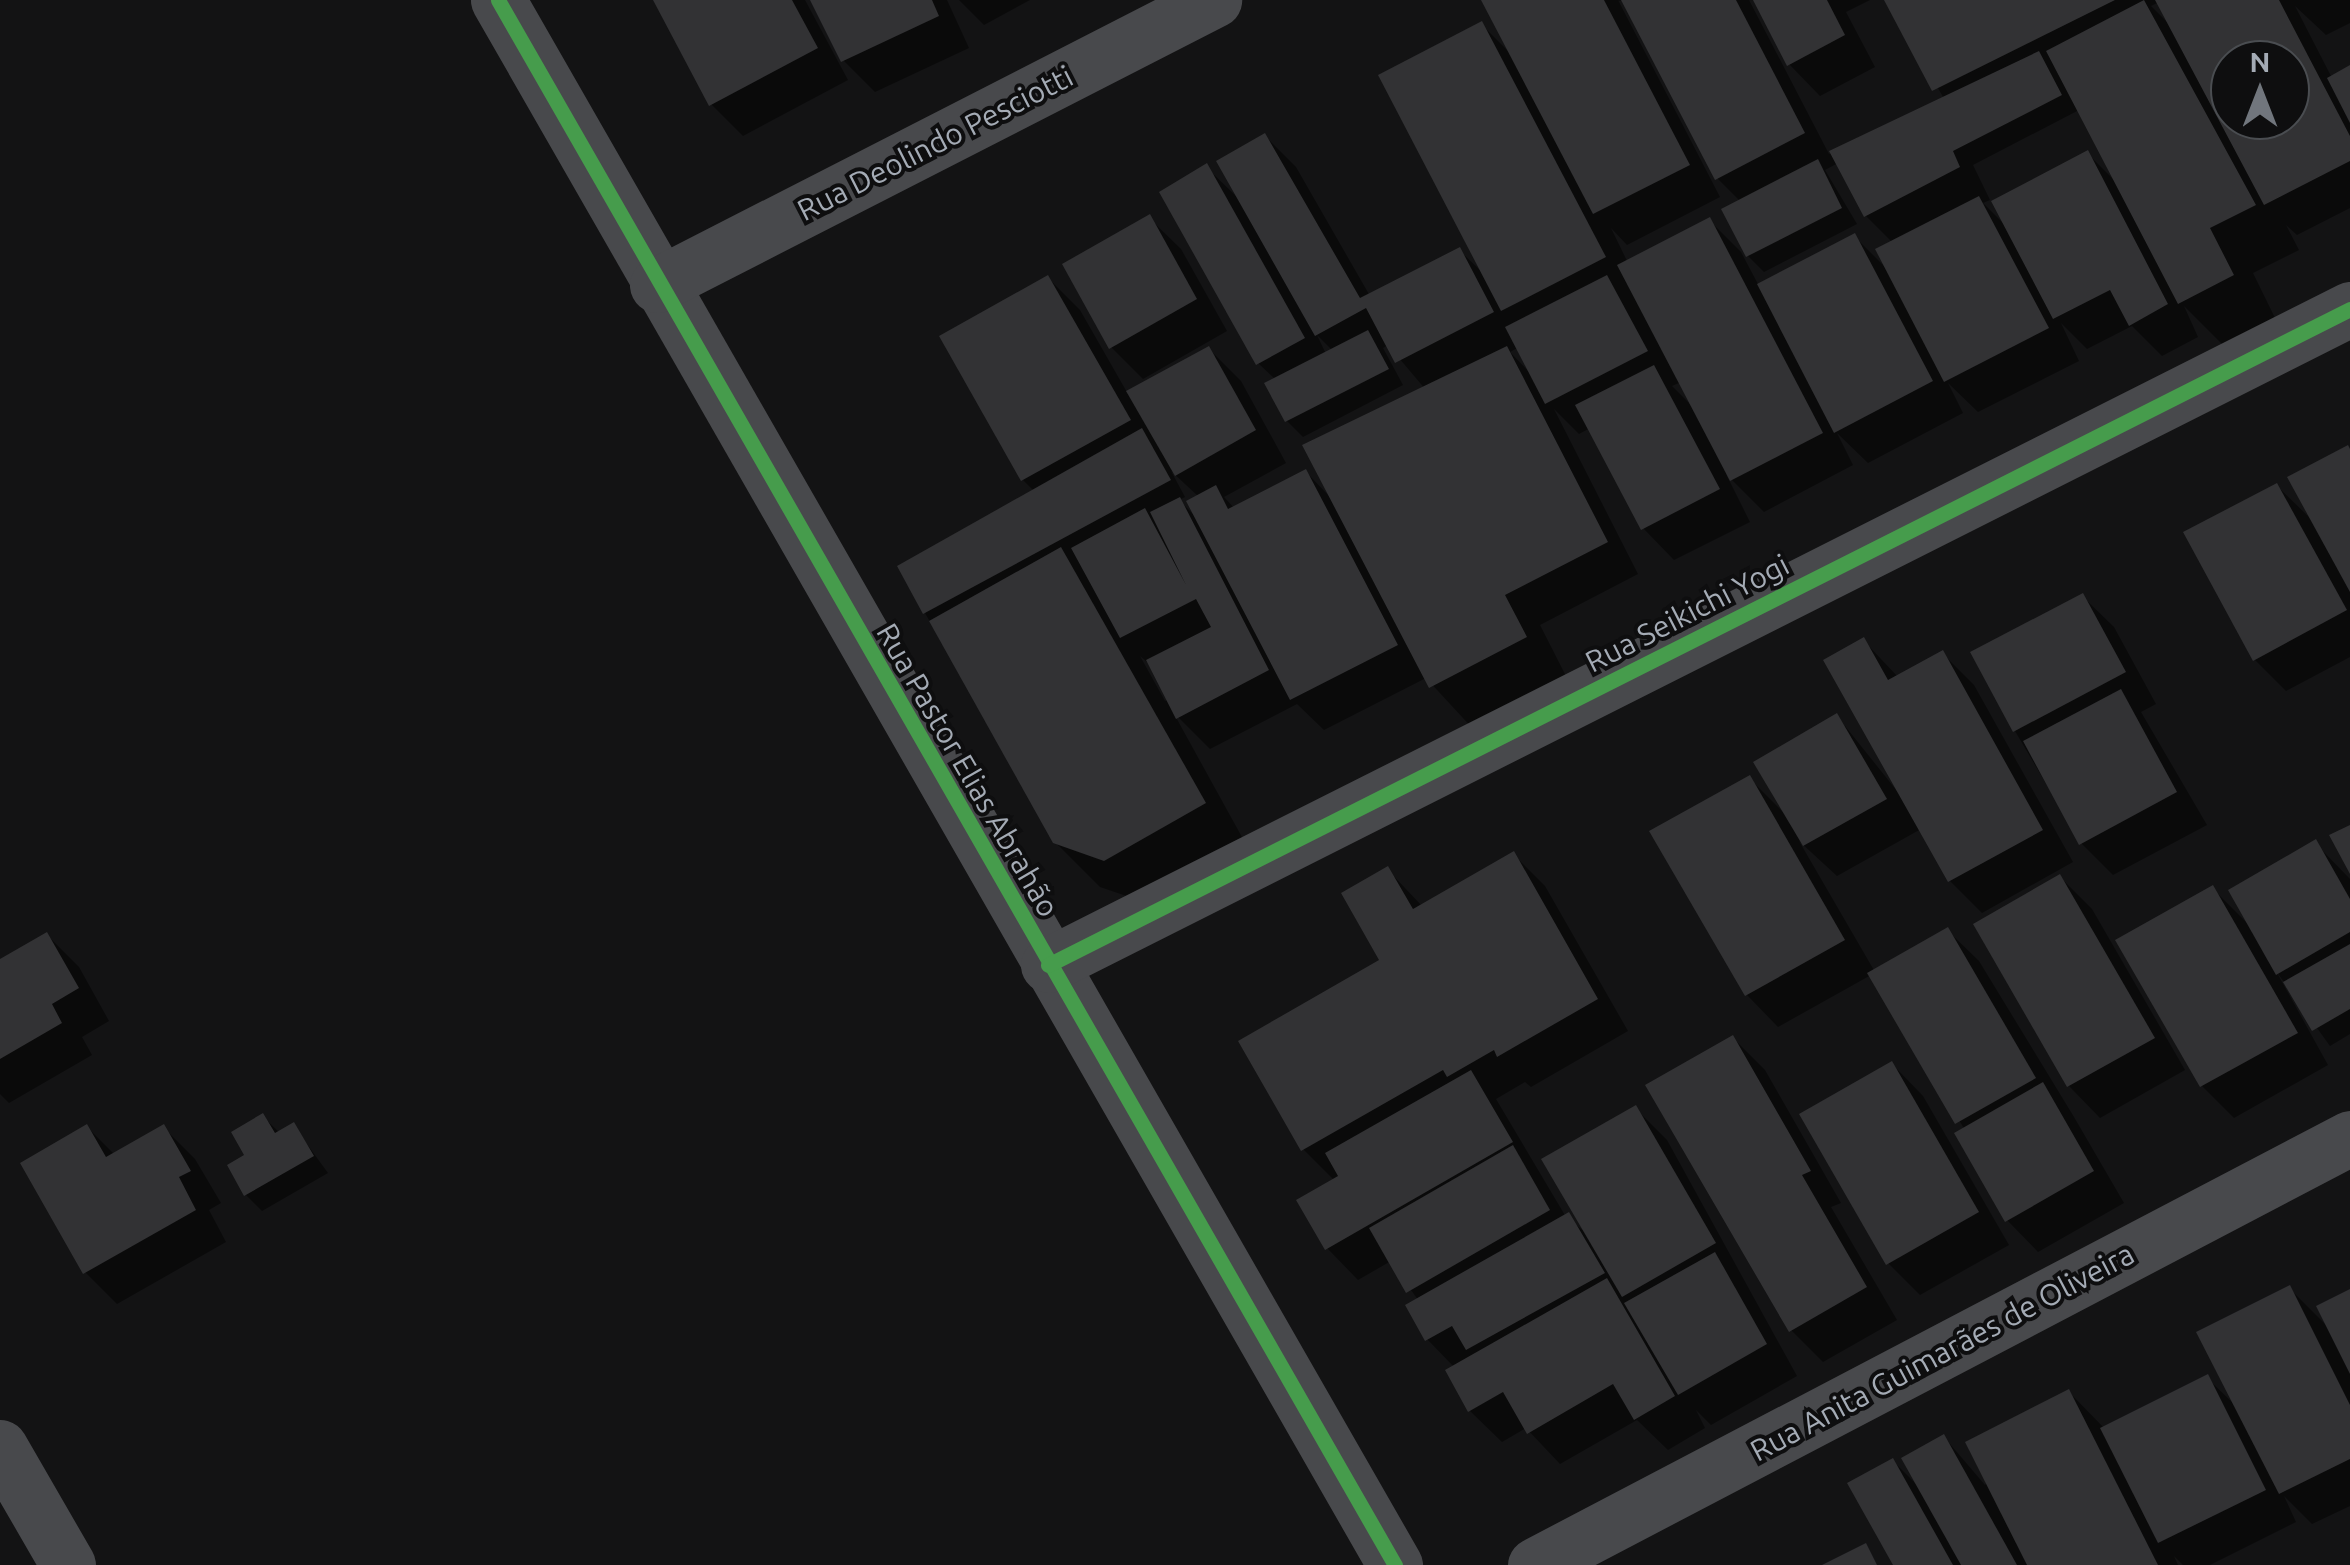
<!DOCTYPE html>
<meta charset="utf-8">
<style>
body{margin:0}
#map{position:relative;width:2350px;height:1565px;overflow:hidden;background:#131314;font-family:Ubuntu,sans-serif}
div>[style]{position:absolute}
.shadow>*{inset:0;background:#0007}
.building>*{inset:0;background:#323234}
.minor>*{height:55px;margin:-27.5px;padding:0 27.5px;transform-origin:27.5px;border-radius:27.5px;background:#48494c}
.cycleway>*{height:15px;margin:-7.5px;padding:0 7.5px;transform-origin:7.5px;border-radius:7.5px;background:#469c4c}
span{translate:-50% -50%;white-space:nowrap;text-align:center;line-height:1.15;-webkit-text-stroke:8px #0e0e0f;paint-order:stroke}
.street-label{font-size:30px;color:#a4abb5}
.north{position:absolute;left:2210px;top:40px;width:100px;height:100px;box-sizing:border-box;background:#0e0e0f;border:2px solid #4a4d51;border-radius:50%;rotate:0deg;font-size:28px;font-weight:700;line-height:40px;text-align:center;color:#a4abb5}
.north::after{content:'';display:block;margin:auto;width:35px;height:45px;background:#71767d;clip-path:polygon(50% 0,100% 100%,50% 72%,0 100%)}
</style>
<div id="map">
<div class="shadow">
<div style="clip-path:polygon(656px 0,805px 0,848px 80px,743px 136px,711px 104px)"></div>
<div style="clip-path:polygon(813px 0,947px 0,969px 48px,875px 92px,843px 60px)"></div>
<div style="clip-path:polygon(959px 0,1030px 0,984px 25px)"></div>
<div style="clip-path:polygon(evenodd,1484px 0,1618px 0,1720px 197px,1627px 245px,1611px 228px,1628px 263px,1709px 220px,1741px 252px,1759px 286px,1854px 236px,1886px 268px,1893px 243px,1866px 216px,1838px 163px,1825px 170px,1857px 224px,1764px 272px,1748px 256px,1741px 202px,1717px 178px,1624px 0,1749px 0,1829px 154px,1946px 102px,1887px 0,2350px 0,2350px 23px,2326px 35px,2295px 6px,2332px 78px,2350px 68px,2350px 208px,2297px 235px,2286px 225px,2299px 250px,2253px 273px,2276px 320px,2225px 347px,2184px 306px,2198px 337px,2162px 356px,2132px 326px,2087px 349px,2061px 323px,2079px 361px,1978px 412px,1948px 383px,1963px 413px,1868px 463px,1837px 433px,1853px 465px,1764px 512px,1726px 474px,1750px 522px,1674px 560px,1643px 528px,1590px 428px,1579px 434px,1554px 409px,1638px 574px,1540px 625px,1569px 682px,1475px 731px,1426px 678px,1324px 730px,1297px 704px,1210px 749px,1173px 712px,1248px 848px,1150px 904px,1100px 887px,1055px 842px,925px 613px,1034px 491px,1023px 480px,1048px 278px,1080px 310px,1128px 394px,1209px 349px,1241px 381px,1286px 463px,1224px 497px,1235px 509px,1306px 472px,1331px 498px,1306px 446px,1426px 390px,1388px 345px,1383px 348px,1403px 385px,1303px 437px,1287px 421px,1276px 380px,1258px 363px,1206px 167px,1237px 197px,1265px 136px,1296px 167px,1370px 296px,1459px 250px,1482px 272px,1481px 24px,1511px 54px,1484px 0,2159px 2px,2170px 25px,2151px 6px,2159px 2px,1484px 0,2230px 60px,2290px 60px,2290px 120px,2230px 120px,2230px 60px,1484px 0,2079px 110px,2115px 181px,2087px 153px,2006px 226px,1983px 203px,1990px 200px,1973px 165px,2079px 110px,1484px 0,1317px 335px,1333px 351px,1326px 354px,1317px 335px,1484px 0,1519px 347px,1531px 374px,1510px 352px,1519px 347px,1484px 0,1681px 382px,1692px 406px,1672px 386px,1681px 382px,1484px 0,1171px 471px,1199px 497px,1195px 516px,1179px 500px,1185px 497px,1171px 471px,1484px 0,1140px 656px,1153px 667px,1169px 699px,1165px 701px,1140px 656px)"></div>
<div style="clip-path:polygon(1755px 0,1870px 0,1846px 12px,1875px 67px,1820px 96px,1789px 64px)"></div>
<div style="clip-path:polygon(1149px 218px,1181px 249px,1227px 331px,1143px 379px,1111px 347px)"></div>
<div style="clip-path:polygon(2350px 451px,2350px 657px,2286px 691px,2255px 660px,2277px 486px,2313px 521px)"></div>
<div style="clip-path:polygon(2082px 596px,2114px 627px,2156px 704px,2141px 712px,2207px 825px,2113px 875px,2081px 843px,2015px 731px)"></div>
<div style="clip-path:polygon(1863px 640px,1898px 677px,1942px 653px,1974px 685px,2073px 862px,1982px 913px,1950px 881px,1921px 829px,1837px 876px,1799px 841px,1875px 972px,1947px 930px,1979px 961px,2074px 1117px,2124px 1203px,2038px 1252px,2007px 1220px,1965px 1130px,1871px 975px,1778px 1027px,1747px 995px,1749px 778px,1784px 813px,1837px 716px,1905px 801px)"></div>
<div style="clip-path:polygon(2315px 843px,2350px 879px,2350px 1034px,2330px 1046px,2276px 971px,2328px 1065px,2234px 1118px,2202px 1086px,2118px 941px,2212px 888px,2247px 923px)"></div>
<div style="clip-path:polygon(1514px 855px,1545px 886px,1628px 1031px,1531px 1087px,1525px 1082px,1496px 1099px,1566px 1217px,1585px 1232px,1635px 1108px,1667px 1140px,1797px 1376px,1711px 1425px,1696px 1410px,1705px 1428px,1668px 1450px,1637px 1420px,1560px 1464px,1526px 1428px,1502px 1442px,1470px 1411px,1455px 1368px,1427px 1339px,1418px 1300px,1391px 1261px,1358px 1280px,1327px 1248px,1335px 1181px,1303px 1149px,1383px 961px,1387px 869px,1422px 906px)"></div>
<div style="clip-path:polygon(2060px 877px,2092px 909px,2185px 1070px,2100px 1118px,2069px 1086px)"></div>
<div style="clip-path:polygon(47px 935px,79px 967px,109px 1021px,82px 1037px,92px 1055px,9px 1103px,0 1094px,0 962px)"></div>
<div style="clip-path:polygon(1733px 1038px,1765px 1070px,1841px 1203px,1831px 1207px,1897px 1320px,1823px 1362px,1791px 1330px)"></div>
<div style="clip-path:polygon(1892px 1064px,1923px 1096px,2009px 1245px,1920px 1295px,1888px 1263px)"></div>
<div style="clip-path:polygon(262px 1116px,280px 1133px,293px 1125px,328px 1173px,262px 1211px,246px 1195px)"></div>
<div style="clip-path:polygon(87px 1127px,115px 1155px,163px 1127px,195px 1159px,221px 1203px,209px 1210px,226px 1242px,117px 1304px,85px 1272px)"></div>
<div style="clip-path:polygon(2289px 1288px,2327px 1326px,2350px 1292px,2350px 1506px,2312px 1524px,2284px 1496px,2296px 1522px,2210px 1565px,2183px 1565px,2174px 1556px,2178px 1565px,1896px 1565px,1893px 1461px,1917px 1485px,1944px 1437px,1985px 1485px,2069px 1392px,2105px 1429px,2207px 1378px,2234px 1404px)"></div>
</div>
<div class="building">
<div style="clip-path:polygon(653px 0,792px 0,818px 48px,709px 106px)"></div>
<div style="clip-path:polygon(810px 0,932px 0,939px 16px,841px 62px)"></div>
<div style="clip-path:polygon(1481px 0,1604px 0,1690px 165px,1593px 214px)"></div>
<div style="clip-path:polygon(1621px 0,1736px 0,1805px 133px,1715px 180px)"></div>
<div style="clip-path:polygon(1753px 0,1827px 0,1845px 35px,1787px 66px)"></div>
<div style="clip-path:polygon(1884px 0,2115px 0,1932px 91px)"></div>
<div style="clip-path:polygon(2144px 0,2256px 205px,2210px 228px,2234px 275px,2178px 304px,2046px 51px)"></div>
<div style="clip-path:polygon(evenodd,2155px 0,2279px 0,2350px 136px,2350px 161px,2264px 205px,2155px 0,2230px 60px,2290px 60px,2290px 120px,2230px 120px,2230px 60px)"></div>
<div style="clip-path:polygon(1482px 21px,1606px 257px,1501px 311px,1378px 75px)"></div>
<div style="clip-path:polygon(2039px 51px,2062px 95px,1953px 151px,1960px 167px,1864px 217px,1829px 151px)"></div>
<div style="clip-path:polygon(2350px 65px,2350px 123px,2327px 78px)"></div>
<div style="clip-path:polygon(1265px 133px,1360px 298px,1460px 247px,1494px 312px,1395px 363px,1366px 308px,1315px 336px,1216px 161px)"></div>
<div style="clip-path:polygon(2088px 150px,2168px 304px,2129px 326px,2110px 290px,2053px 319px,1991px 201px)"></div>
<div style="clip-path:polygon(1818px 159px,1842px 208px,1746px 257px,1721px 209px)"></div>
<div style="clip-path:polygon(1207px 163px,1305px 338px,1256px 365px,1159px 192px)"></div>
<div style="clip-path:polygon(1979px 196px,2049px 328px,1944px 382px,1875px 249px)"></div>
<div style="clip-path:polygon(1150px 214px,1197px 299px,1109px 349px,1062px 264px)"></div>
<div style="clip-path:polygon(1710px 217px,1823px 433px,1730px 481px,1617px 265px)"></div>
<div style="clip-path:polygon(1855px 233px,1933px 381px,1834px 433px,1757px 284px)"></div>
<div style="clip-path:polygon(1048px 275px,1131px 420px,1021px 481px,939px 336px)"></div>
<div style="clip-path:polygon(1607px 275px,1648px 351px,1545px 404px,1505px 327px)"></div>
<div style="clip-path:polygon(1368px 330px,1389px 369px,1285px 422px,1264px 383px)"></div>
<div style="clip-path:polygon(1209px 346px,1256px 430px,1175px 476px,1126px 391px)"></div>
<div style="clip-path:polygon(1507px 346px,1608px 542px,1505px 595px,1527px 637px,1429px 688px,1302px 445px)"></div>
<div style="clip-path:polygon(1654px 365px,1720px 489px,1641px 530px,1575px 405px)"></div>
<div style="clip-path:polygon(1142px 428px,1171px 480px,923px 614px,897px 566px)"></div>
<div style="clip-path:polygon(2348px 445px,2350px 449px,2350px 592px,2287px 477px)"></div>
<div style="clip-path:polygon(1306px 469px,1398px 645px,1290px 700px,1186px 501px,1216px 485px,1228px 509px)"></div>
<div style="clip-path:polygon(2277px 483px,2347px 610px,2253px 661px,2183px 532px)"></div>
<div style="clip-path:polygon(1180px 497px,1269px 670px,1176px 719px,1146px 660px,1211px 627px,1196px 599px,1120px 638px,1071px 548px,1145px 508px,1186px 585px,1150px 512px)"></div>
<div style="clip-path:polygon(1061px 547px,1206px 803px,1104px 861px,1053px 843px,929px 621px)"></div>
<div style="clip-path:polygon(2083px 593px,2126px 672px,2013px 732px,1970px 652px)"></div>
<div style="clip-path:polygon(1864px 637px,1888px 680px,1943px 650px,2043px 830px,1948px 882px,1823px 660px)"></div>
<div style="clip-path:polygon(2121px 689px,2177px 792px,2079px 845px,2023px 741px)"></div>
<div style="clip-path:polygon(1837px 713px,1887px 799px,1803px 846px,1753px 762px)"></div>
<div style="clip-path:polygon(1750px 775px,1845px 940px,1745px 996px,1649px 831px)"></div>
<div style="clip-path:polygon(2350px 825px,2350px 874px,2329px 835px)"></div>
<div style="clip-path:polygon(2316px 839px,2350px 899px,2350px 932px,2276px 975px,2228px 890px)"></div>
<div style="clip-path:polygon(1514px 851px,1598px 999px,1497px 1057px,1494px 1050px,1447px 1077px,1443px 1070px,1301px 1151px,1238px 1041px,1379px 960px,1341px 893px,1388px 866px,1413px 909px)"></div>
<div style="clip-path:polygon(2060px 874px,2155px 1038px,2067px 1087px,1973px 924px)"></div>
<div style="clip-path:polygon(2213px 885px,2298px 1033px,2200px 1087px,2115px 940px)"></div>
<div style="clip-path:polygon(1948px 927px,2036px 1078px,1955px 1124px,1867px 973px)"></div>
<div style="clip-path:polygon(47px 932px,79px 988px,52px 1004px,62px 1023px,0 1059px,0 959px)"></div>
<div style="clip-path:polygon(2350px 944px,2350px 1009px,2312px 1031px,2283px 982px)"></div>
<div style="clip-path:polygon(1733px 1035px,1811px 1171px,1802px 1175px,1867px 1287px,1789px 1332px,1645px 1085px)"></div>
<div style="clip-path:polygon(1892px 1061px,1979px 1212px,1886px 1265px,1799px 1114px)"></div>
<div style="clip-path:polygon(1471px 1070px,1513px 1142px,1325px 1250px,1296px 1200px,1338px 1176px,1325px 1153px)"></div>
<div style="clip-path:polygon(2043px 1082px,2094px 1171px,2005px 1222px,1954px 1133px)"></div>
<div style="clip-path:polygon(1636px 1105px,1716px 1243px,1622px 1297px,1541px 1159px)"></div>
<div style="clip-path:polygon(263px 1113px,275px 1133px,294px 1122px,314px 1156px,244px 1196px,227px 1165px,244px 1155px,231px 1132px)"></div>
<div style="clip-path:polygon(87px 1124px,106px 1157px,164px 1124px,191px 1171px,179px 1177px,196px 1210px,83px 1274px,20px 1163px)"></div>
<div style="clip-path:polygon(1513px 1145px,1550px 1210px,1406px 1293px,1369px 1228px)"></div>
<div style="clip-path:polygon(1569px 1212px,1605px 1273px,1466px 1350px,1452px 1326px,1425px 1341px,1405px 1305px)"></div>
<div style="clip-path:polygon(1715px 1252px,1767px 1344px,1678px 1395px,1624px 1303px)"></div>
<div style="clip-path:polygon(1607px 1278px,1675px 1396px,1634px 1420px,1613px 1384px,1527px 1434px,1503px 1392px,1468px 1412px,1445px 1370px)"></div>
<div style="clip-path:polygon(2290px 1285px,2350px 1405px,2350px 1459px,2279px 1494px,2196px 1332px)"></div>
<div style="clip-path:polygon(2350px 1289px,2350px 1374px,2316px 1306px)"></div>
<div style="clip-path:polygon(2208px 1374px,2266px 1490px,2158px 1543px,2100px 1428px)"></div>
<div style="clip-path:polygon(2069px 1389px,2158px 1565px,2027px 1565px,1965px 1442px)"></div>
<div style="clip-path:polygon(1944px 1434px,2017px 1565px,1961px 1565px,1901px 1458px)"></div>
<div style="clip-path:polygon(1893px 1458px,1953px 1565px,1893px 1565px,1847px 1483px)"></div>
<div style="clip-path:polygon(1866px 1543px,1877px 1565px,1822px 1565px)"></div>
</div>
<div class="minor">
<div style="left:498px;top:0;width:1804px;rotate:60.18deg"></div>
<div style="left:657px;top:285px;width:626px;rotate:-27.1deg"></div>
<div style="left:1048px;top:965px;width:1458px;rotate:-26.74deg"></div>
<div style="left:0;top:1447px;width:136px;rotate:60deg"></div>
<div style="left:1535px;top:1565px;width:920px;rotate:-27.65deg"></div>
</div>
<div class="cycleway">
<div style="left:498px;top:0;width:1804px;rotate:60.18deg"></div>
<div style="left:1048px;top:965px;width:1458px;rotate:-26.74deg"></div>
</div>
<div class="street-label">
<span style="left:935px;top:143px;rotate:-27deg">Rua Deolindo Pesciotti</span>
<span style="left:1687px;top:613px;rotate:-27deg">Rua Seikichi Yogi</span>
<span style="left:968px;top:770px;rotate:60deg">Rua Pastor Elias Abrahão</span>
<span style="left:1942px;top:1352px;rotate:-28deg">Rua Anita Guimarães de Oliveira</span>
</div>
<div class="north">N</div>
</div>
